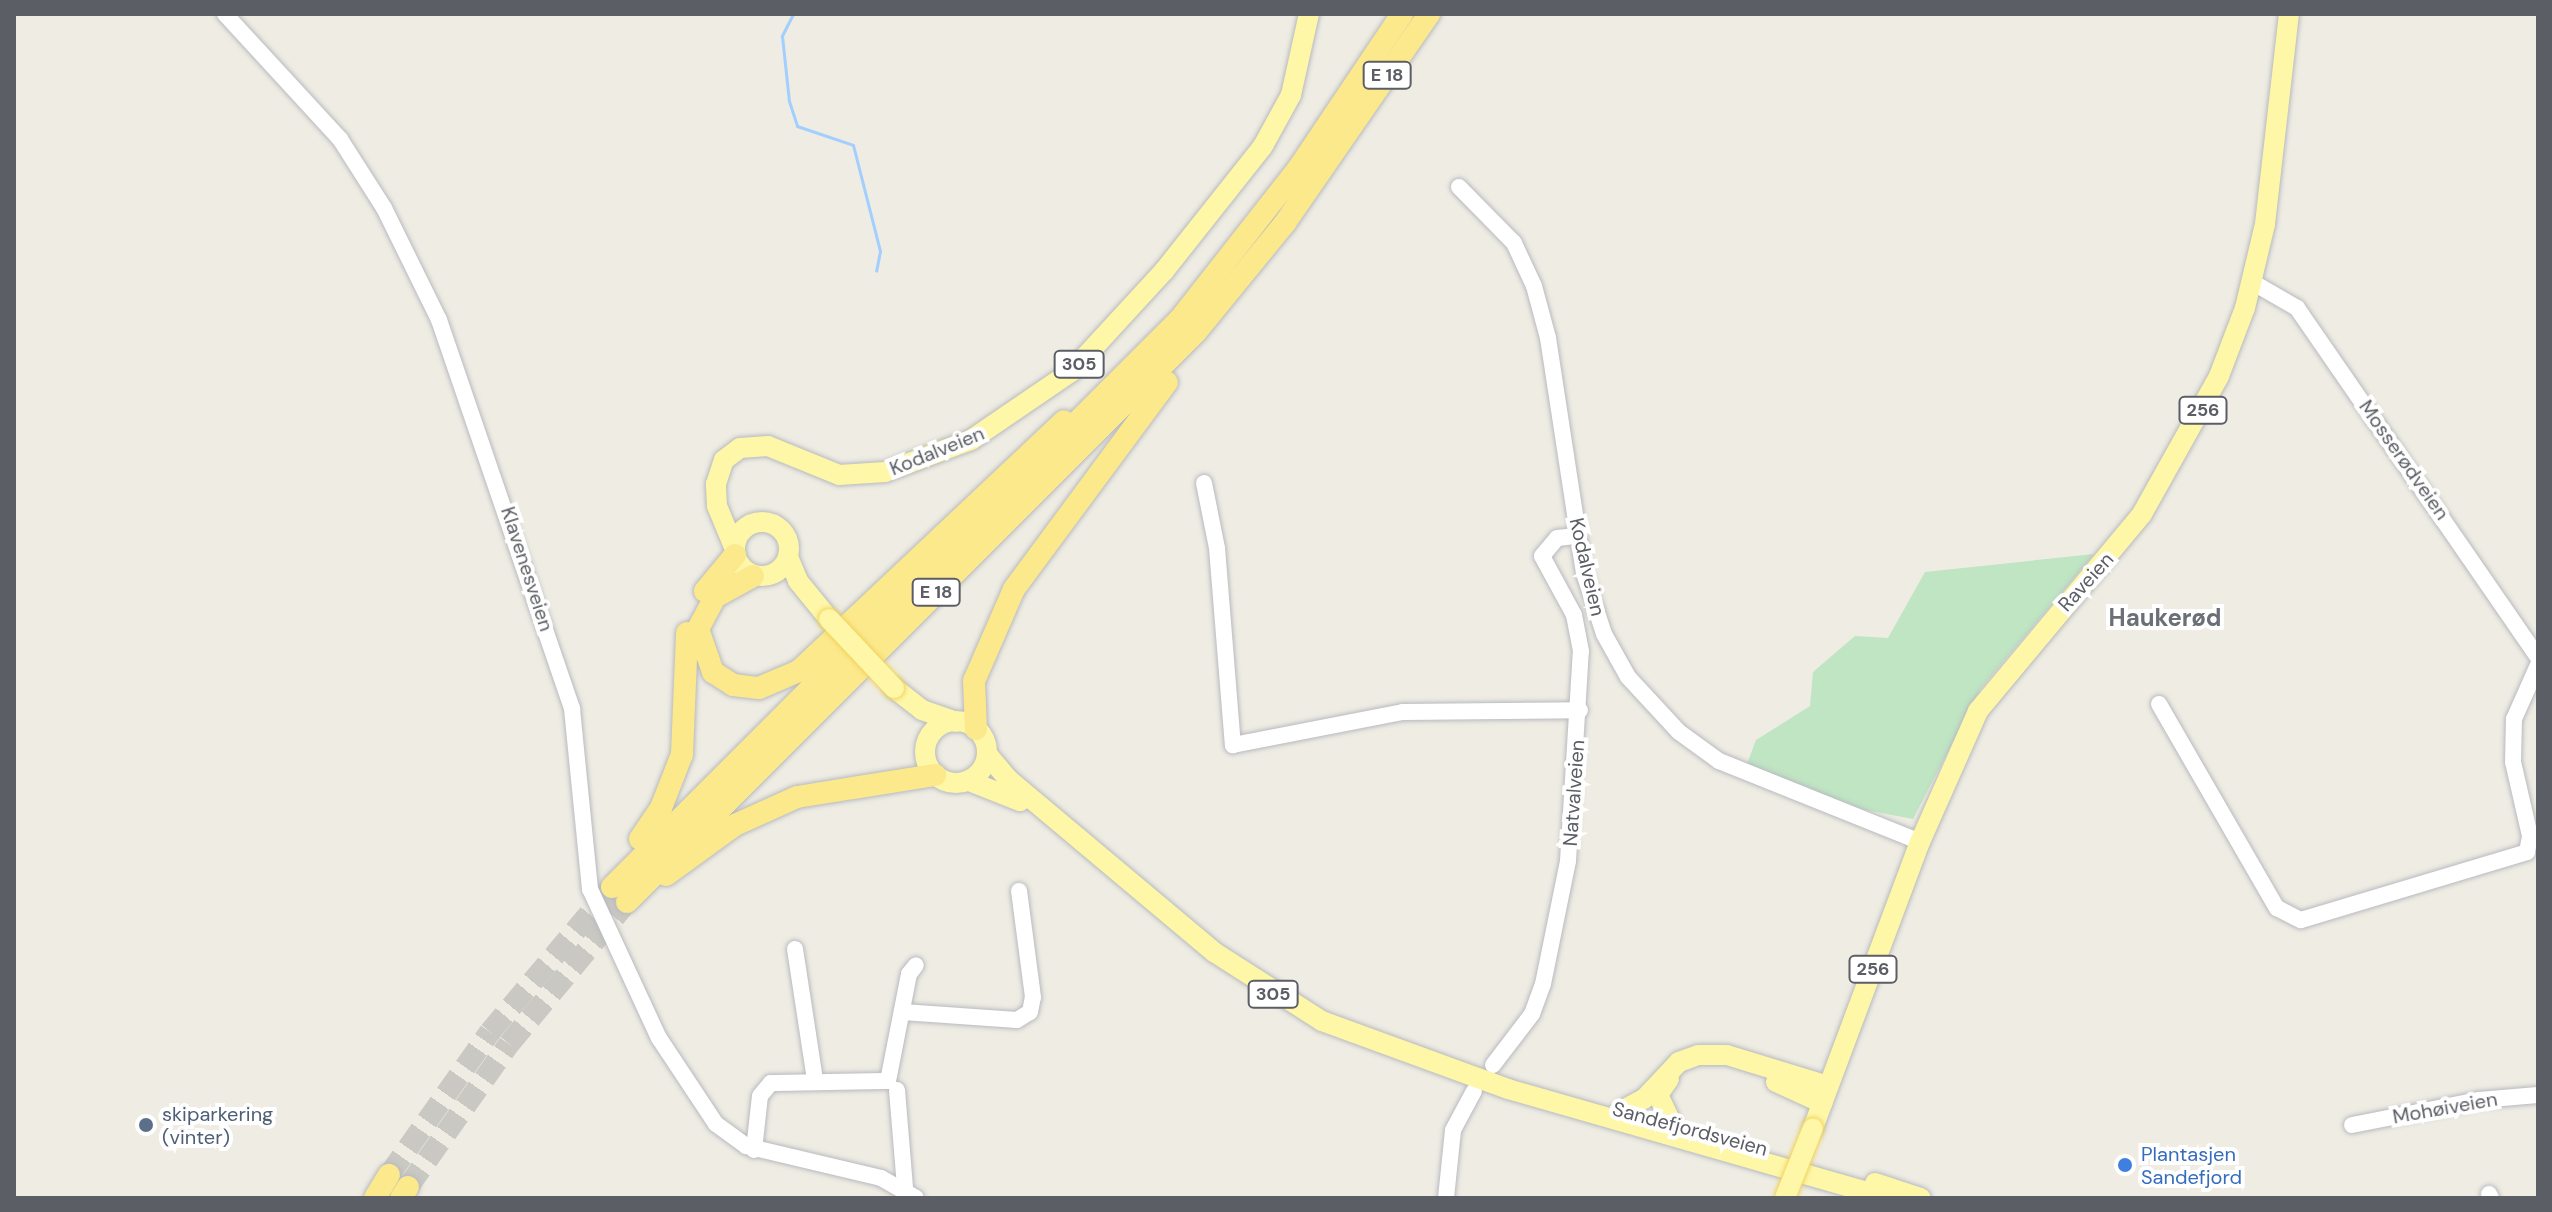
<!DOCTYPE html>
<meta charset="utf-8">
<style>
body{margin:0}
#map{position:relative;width:2552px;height:1212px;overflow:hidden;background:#eeece3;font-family:"DM Sans",sans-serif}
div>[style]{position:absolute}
.green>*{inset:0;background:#bfe5c3}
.stream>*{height:3px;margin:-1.5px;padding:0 1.5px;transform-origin:1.5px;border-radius:1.5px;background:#a3cffe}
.highway-tunnel>*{height:22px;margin-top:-11px;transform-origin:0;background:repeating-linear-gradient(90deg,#c9c8c3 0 22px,transparent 0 33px)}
.roads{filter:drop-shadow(0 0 2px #b8babf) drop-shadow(0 0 2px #b8babf)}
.minor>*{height:16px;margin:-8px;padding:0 8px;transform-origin:8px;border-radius:8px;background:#fff}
.major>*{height:20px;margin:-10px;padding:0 10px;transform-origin:10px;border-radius:10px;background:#fef7a8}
.major>.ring{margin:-10px;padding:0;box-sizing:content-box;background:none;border:20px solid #fef7a8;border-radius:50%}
.highway>*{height:22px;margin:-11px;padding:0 11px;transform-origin:11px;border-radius:11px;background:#fce98c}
.bridges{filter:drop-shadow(0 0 2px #f0d25a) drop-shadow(0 0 2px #f0d25a)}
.major-bridge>*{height:20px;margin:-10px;padding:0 10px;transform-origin:10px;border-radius:10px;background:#fef7a8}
.dots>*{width:22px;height:22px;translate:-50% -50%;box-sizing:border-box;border:4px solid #fff;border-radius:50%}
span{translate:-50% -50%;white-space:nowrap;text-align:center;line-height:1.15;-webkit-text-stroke:8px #fff;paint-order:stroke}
.shield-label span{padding:2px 6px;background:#fff;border:2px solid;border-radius:6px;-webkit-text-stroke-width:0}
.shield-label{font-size:18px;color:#5b5e64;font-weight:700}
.street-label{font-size:20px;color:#5b5e64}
.service-label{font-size:20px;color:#4e5e75}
.left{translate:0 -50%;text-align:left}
.shop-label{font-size:20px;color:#366cbe}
.quarter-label{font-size:24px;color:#6c7076;font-weight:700}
.frame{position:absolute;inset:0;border:16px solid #5b5e64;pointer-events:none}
</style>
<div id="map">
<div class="green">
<div style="clip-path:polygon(2094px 554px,1981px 688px,1913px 819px,1861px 809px,1747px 764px,1756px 740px,1810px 706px,1813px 672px,1855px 636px,1888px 638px,1925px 572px)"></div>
</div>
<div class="stream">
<div style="left:793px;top:14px;width:25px;rotate:117deg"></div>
<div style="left:782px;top:36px;width:65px;rotate:83.9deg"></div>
<div style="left:789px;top:101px;width:26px;rotate:72deg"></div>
<div style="left:797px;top:126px;width:59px;rotate:18.7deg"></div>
<div style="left:853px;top:145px;width:109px;rotate:75.7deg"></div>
<div style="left:880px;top:251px;width:20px;rotate:101deg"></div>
</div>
<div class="highway-tunnel">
<div style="left:389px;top:1175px;width:175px;rotate:-54.8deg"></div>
<div style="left:490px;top:1032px;width:189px;rotate:-49.9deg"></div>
<div style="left:408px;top:1187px;width:175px;rotate:-54.8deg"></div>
<div style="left:509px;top:1044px;width:185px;rotate:-50.3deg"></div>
</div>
<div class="roads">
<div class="minor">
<div style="left:225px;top:14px;width:170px;rotate:47.4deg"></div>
<div style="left:340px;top:139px;width:82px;rotate:57.5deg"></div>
<div style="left:384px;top:208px;width:125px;rotate:63.8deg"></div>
<div style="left:439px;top:320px;width:411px;rotate:71.1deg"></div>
<div style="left:572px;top:709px;width:181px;rotate:84.3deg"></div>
<div style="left:590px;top:889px;width:164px;rotate:65.2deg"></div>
<div style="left:659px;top:1038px;width:103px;rotate:56.5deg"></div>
<div style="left:716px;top:1124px;width:37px;rotate:36deg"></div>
<div style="left:746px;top:1146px;width:139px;rotate:13.3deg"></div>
<div style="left:881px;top:1178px;width:40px;rotate:29.7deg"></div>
<div style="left:1459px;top:187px;width:78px;rotate:45.5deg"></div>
<div style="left:1514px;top:243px;width:47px;rotate:65.1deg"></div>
<div style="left:1534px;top:286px;width:54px;rotate:74.9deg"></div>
<div style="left:1548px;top:338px;width:238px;rotate:81.3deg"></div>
<div style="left:1584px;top:573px;width:64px;rotate:71.8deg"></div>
<div style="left:1604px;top:634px;width:49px;rotate:60.8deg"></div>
<div style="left:1628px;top:677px;width:75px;rotate:47.2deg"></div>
<div style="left:1679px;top:732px;width:49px;rotate:35.9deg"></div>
<div style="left:1719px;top:761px;width:217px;rotate:21.9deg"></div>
<div style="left:2252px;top:282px;width:52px;rotate:30deg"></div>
<div style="left:2297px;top:308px;width:425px;rotate:55.4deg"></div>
<div style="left:1204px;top:483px;width:66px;rotate:78.7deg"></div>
<div style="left:1217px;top:548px;width:198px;rotate:85.4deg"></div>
<div style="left:1233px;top:745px;width:173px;rotate:-11deg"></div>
<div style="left:1403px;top:712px;width:177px;rotate:-0.6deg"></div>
<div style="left:2159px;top:704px;width:236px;rotate:60deg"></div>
<div style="left:2277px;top:908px;width:27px;rotate:27deg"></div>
<div style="left:2301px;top:920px;width:236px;rotate:-16.7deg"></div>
<div style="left:2527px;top:852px;width:16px;rotate:-79deg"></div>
<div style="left:2530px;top:836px;width:76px;rotate:-102.9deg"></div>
<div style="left:2513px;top:762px;width:43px;rotate:-88.7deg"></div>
<div style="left:2514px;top:719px;width:59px;rotate:-66deg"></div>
<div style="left:795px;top:949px;width:132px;rotate:81.3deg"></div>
<div style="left:903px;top:1012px;width:114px;rotate:4deg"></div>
<div style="left:1017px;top:1020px;width:15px;rotate:-32deg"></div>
<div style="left:1030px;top:1012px;width:15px;rotate:-79deg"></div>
<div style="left:1033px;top:997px;width:107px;rotate:-97.5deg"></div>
<div style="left:1493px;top:1065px;width:64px;rotate:-52.6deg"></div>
<div style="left:1532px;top:1014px;width:32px;rotate:-70deg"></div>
<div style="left:1543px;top:984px;width:126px;rotate:-78.5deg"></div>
<div style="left:1568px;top:861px;width:210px;rotate:-86.5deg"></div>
<div style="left:1581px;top:651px;width:37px;rotate:-101deg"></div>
<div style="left:1574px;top:615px;width:67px;rotate:-118.5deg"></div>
<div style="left:1542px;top:556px;width:23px;rotate:-50deg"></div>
<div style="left:1557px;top:538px;width:20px;rotate:-6deg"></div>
<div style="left:897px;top:1090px;width:98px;rotate:85.3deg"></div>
<div style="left:2352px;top:1125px;width:129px;rotate:-11.1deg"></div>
<div style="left:2479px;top:1100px;width:59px;rotate:-4.8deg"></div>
<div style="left:754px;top:1150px;width:54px;rotate:-83.7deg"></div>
<div style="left:760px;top:1096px;width:17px;rotate:-50deg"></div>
<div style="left:771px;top:1083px;width:117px;rotate:-1deg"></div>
<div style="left:888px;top:1081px;width:109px;rotate:-78.9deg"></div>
<div style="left:909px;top:974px;width:11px;rotate:-52deg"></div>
<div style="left:2489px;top:1194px;width:4px;rotate:63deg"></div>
<div style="left:1446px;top:1198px;width:68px;rotate:-84.1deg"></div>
<div style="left:1453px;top:1130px;width:44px;rotate:-61.7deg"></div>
</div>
<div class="major">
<div class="ring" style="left:735px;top:522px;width:34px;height:34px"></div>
<div style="left:734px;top:547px;width:44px;rotate:-112.5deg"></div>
<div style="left:717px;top:506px;width:22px;rotate:-93deg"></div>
<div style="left:716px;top:484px;width:25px;rotate:-72deg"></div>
<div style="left:724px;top:460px;width:20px;rotate:-37deg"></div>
<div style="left:740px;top:448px;width:28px;rotate:-4deg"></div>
<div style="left:768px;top:446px;width:77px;rotate:22.2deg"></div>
<div style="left:839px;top:475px;width:46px;rotate:-3.7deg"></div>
<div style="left:885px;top:472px;width:92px;rotate:-20.4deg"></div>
<div style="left:971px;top:440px;width:122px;rotate:-34.3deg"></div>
<div style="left:1072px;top:371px;width:136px;rotate:-47.4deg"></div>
<div style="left:1164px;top:271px;width:159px;rotate:-51.6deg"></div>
<div style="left:1263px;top:146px;width:58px;rotate:-61.2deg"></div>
<div style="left:1291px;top:95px;width:83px;rotate:-77.5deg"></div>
<div style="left:788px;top:557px;width:26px;rotate:67deg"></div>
<div style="left:798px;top:581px;width:49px;rotate:50.8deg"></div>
<div style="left:894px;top:688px;width:36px;rotate:38deg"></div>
<div style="left:922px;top:710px;width:36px;rotate:19deg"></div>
<div class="ring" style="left:925px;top:721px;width:42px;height:42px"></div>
<div style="left:987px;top:754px;width:34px;rotate:50deg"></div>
<div style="left:1009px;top:780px;width:268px;rotate:40deg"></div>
<div style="left:1214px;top:952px;width:128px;rotate:32.6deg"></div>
<div style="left:1322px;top:1021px;width:198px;rotate:20.1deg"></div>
<div style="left:1508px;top:1089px;width:396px;rotate:16deg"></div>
<div style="left:969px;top:781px;width:55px;rotate:21.4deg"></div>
<div style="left:1669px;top:1079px;width:19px;rotate:125deg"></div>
<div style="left:1658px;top:1095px;width:32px;rotate:64deg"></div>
<div style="left:1776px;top:1082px;width:51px;rotate:24.5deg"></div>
<div style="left:1621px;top:1111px;width:26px;rotate:-28deg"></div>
<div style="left:1644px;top:1099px;width:51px;rotate:-46.6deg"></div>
<div style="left:1679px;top:1062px;width:20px;rotate:-20deg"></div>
<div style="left:1698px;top:1055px;width:29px"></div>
<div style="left:1727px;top:1055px;width:106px;rotate:17.1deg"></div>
<div style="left:1813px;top:1128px;width:305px;rotate:-69.5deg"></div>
<div style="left:1920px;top:842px;width:143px;rotate:-66.1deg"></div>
<div style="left:1978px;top:711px;width:256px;rotate:-50.2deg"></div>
<div style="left:2142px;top:514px;width:158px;rotate:-60.8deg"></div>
<div style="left:2219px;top:376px;width:73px;rotate:-69.1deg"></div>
<div style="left:2245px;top:308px;width:86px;rotate:-76.6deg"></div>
<div style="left:2265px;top:224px;width:211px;rotate:-83.5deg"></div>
<div style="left:1875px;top:1183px;width:48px;rotate:18.1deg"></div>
</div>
<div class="highway">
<div style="left:753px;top:576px;width:43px;rotate:151.1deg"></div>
<div style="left:715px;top:597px;width:36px;rotate:118deg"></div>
<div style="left:698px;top:629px;width:46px;rotate:70.8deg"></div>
<div style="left:713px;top:672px;width:24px;rotate:33deg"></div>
<div style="left:733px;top:685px;width:26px;rotate:7deg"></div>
<div style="left:759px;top:688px;width:43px;rotate:-23deg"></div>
<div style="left:799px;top:671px;width:364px;rotate:-43.3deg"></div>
<div style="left:705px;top:591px;width:47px;rotate:-50.2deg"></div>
<div style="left:976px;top:729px;width:48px;rotate:-92.4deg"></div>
<div style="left:974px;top:681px;width:100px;rotate:-66.5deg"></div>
<div style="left:1014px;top:589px;width:257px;rotate:-53.5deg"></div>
<div style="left:640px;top:839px;width:37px;rotate:-56deg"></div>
<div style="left:661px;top:808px;width:58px;rotate:-68.7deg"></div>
<div style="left:682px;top:754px;width:121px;rotate:-87.6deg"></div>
<div style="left:666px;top:875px;width:85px;rotate:-35.9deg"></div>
<div style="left:735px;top:825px;width:68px;rotate:-24.3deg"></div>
<div style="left:797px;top:797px;width:140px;rotate:-9.1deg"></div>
<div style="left:612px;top:887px;width:805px;rotate:-45deg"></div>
<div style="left:1181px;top:318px;width:193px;rotate:-51.9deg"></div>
<div style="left:1300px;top:166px;width:183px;rotate:-56.1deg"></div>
<div style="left:627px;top:902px;width:805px;rotate:-45.05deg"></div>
<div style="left:1196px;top:332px;width:141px;rotate:-50.8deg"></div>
<div style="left:1285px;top:223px;width:254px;rotate:-55.4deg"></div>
<div style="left:375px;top:1198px;width:27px;rotate:-59deg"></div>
<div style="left:401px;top:1198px;width:13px;rotate:-58deg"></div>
</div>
</div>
<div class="bridges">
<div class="major-bridge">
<div style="left:829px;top:619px;width:95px;rotate:46.7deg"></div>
<div style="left:1785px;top:1198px;width:75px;rotate:-68.2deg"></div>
</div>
</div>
<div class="dots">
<div style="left:146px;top:1125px;background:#5c6f8a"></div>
<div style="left:2125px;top:1165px;background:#3f7fe0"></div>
</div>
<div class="shield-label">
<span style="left:1387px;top:75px">E 18</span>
<span style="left:1079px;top:364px">305</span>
<span style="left:2203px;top:410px">256</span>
<span style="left:936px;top:592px">E 18</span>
<span style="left:1873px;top:969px">256</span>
<span style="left:1273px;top:994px">305</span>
</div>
<div class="street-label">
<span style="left:937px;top:451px;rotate:-22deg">Kodalveien</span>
<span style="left:2404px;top:460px;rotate:55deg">Mosserødveien</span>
<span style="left:1587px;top:567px;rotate:77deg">Kodalveien</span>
<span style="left:527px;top:569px;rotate:72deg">Klavenesveien</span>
<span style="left:2086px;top:582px;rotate:-48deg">Raveien</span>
<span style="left:1574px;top:793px;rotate:-86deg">Natvalveien</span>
<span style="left:2445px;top:1108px;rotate:-10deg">Mohøiveien</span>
<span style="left:1690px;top:1129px;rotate:15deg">Sandefjordsveien</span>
</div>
<div class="service-label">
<span class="left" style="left:162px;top:1126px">skiparkering<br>(vinter)</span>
</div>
<div class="shop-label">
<span class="left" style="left:2141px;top:1166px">Plantasjen<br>Sandefjord</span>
</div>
<div class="quarter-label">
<span style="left:2165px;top:618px">Haukerød</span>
</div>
<div class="frame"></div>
</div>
